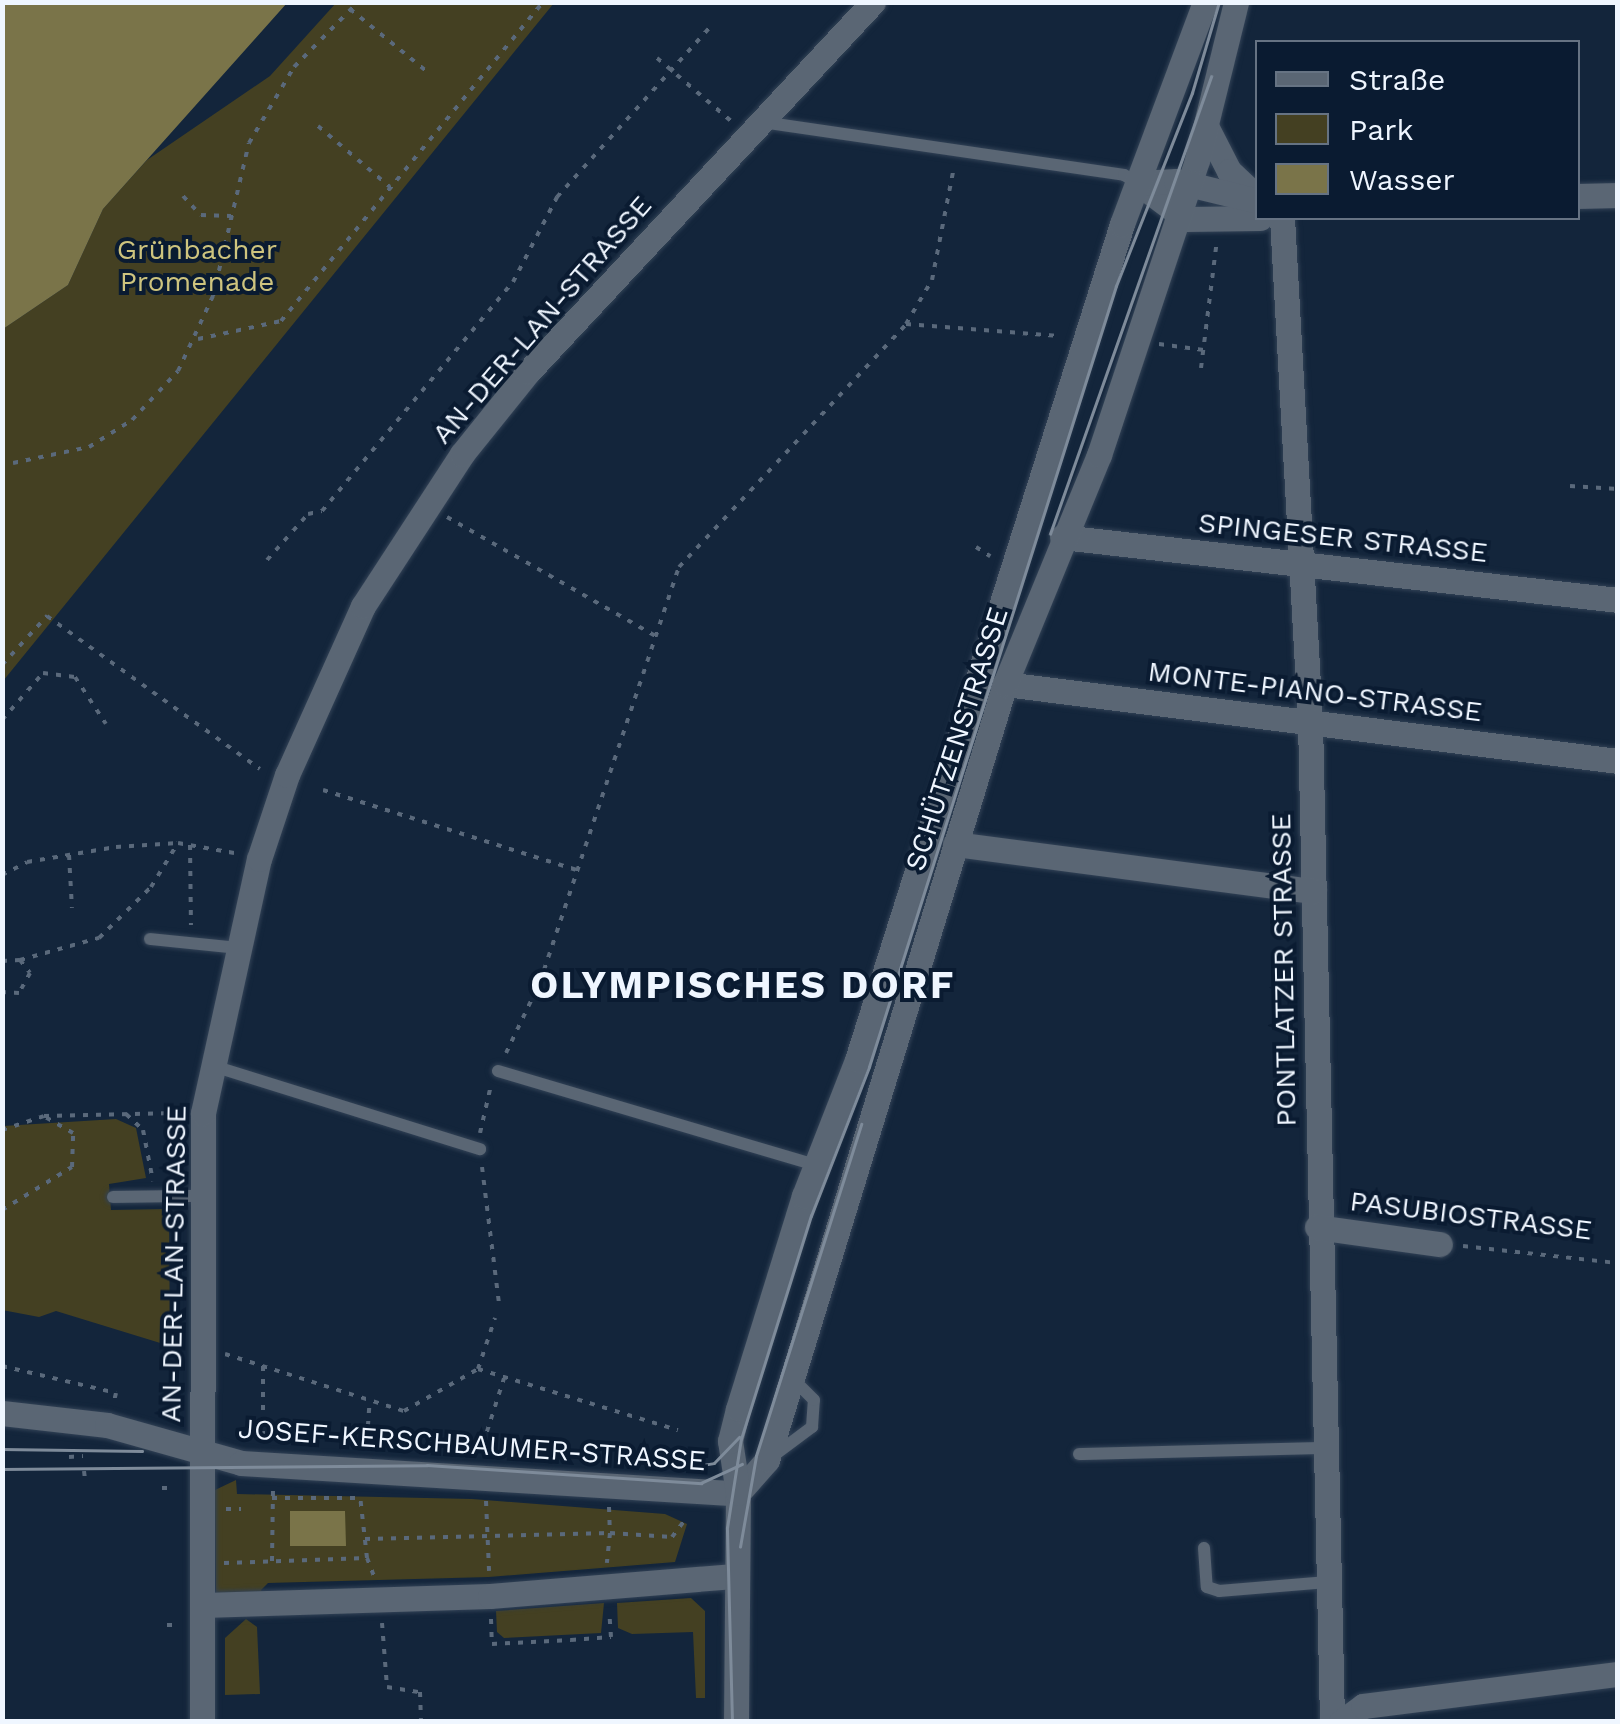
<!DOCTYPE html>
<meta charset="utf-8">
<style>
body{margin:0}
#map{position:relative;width:1620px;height:1724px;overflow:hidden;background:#13253b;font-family:"Work Sans",sans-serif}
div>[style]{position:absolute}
.green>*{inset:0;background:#444022}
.water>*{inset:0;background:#7a7449}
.path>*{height:4px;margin-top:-2px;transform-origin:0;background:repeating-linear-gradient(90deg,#5a697b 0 5px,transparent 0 13px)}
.roads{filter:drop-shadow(0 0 2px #324256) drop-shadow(0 0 2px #324256)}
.service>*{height:12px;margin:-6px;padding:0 6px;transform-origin:6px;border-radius:6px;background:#5a6674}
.minor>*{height:25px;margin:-12.5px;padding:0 12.5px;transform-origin:12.5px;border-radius:12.5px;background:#5a6674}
.tertiary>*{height:25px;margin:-12.5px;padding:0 12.5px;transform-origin:12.5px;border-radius:12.5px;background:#5a6674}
.tram>*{height:2.5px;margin:-1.25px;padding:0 1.25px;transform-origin:1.25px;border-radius:1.25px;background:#7e8b9a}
span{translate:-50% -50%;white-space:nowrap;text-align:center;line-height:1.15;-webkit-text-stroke:8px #0a1b31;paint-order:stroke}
.park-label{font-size:28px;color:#cec47e}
.street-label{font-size:28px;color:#eff6ff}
.district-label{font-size:38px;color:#eff6ff;font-weight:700;letter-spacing:2.5px}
.frame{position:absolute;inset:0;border:5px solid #eff6ff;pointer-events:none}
.legend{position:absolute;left:1255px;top:40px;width:325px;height:180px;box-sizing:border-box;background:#0a1b31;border:2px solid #667383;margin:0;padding:12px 18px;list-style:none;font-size:30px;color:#eff6ff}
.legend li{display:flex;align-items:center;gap:20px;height:50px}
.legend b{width:50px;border:2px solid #667383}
</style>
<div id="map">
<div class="green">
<div style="clip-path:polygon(336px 3px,554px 3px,3px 681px,3px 329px,68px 285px,103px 209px,147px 160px,270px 76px)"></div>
<div style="clip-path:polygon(116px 1119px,136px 1128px,146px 1178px,109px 1184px,111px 1210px,169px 1209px,170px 1346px,56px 1311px,39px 1317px,2px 1310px,3px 1126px)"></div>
<div style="clip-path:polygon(236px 1480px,237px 1494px,472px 1499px,665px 1514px,687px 1524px,675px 1562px,489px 1577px,268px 1583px,261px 1590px,266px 1597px,216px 1593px,215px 1490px)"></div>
<div style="clip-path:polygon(691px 1598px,705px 1611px,705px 1698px,696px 1698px,693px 1632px,632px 1634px,618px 1628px,617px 1603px)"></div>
<div style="clip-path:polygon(604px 1603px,601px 1633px,504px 1638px,497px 1632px,496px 1611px)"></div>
<div style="clip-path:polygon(246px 1619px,257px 1627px,260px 1694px,225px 1695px,225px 1638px)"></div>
</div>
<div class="water">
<div style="clip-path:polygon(3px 2px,287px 3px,103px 209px,68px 285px,3px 329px)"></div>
<div style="clip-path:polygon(290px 1511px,345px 1511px,346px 1546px,290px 1546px)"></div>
</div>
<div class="path">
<div style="left:350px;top:9px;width:103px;rotate:39.1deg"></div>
<div style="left:657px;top:58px;width:97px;rotate:40.4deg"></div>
<div style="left:318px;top:126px;width:94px;rotate:40.3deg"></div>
<div style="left:183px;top:196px;width:26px;rotate:47deg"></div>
<div style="left:201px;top:215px;width:30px;rotate:2deg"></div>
<div style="left:906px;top:324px;width:154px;rotate:4.5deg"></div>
<div style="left:198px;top:339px;width:85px;rotate:-12.2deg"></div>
<div style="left:281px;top:321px;width:413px;rotate:-50.6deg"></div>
<div style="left:1159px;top:344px;width:45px;rotate:7.6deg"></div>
<div style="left:1201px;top:368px;width:129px;rotate:-82.9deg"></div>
<div style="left:13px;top:463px;width:78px;rotate:-11.9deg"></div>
<div style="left:89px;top:447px;width:51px;rotate:-32.1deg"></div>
<div style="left:132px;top:420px;width:67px;rotate:-46.8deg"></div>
<div style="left:178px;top:371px;width:83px;rotate:-65deg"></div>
<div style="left:213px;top:296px;width:157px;rotate:-76.8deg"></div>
<div style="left:249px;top:143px;width:88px;rotate:-59.4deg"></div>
<div style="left:294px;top:67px;width:91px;rotate:-45.4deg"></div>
<div style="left:1570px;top:486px;width:48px;rotate:3.6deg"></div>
<div style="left:447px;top:517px;width:241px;rotate:29.7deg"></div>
<div style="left:976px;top:547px;width:17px;rotate:33deg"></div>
<div style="left:267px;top:560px;width:62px;rotate:-48.3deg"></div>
<div style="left:308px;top:514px;width:14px;rotate:-12deg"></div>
<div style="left:322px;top:511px;width:298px;rotate:-50.2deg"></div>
<div style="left:513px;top:282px;width:96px;rotate:-62.6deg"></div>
<div style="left:557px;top:197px;width:232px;rotate:-48deg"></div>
<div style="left:2px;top:665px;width:67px;rotate:-47.4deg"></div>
<div style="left:47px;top:616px;width:262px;rotate:35.7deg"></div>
<div style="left:2px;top:720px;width:62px;rotate:-48.9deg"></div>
<div style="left:43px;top:673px;width:32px;rotate:7deg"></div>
<div style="left:75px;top:677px;width:56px;rotate:56.6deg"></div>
<div style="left:323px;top:790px;width:266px;rotate:17.5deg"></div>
<div style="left:190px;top:845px;width:80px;rotate:89.3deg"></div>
<div style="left:69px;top:855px;width:53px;rotate:86.8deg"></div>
<div style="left:2px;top:875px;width:28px;rotate:-27deg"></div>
<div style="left:27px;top:862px;width:90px;rotate:-9.6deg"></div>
<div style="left:116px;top:847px;width:62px;rotate:-3.7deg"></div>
<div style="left:178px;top:843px;width:57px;rotate:10.1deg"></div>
<div style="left:20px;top:960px;width:82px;rotate:-15.6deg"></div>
<div style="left:99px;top:938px;width:73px;rotate:-44.4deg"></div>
<div style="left:151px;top:887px;width:52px;rotate:-58.5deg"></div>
<div style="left:2px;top:961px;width:18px;rotate:-3deg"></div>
<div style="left:20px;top:960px;width:16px;rotate:52deg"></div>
<div style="left:30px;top:973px;width:23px;rotate:119deg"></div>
<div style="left:19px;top:993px;width:17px;rotate:-177deg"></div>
<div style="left:506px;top:1053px;width:79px;rotate:-64.4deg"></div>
<div style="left:540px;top:982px;width:438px;rotate:-71.5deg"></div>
<div style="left:679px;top:567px;width:333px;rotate:-46.9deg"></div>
<div style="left:906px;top:324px;width:51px;rotate:-59.4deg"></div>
<div style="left:932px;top:280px;width:115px;rotate:-79deg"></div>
<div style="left:126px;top:1114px;width:23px;rotate:43deg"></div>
<div style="left:143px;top:1130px;width:52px;rotate:78.9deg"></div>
<div style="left:2px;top:1130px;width:44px;rotate:-18.4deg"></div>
<div style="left:44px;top:1116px;width:133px;rotate:-1.3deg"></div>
<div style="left:480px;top:1133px;width:49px;rotate:-77.1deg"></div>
<div style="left:482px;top:1167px;width:137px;rotate:82.9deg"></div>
<div style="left:2px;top:1210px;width:82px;rotate:-31.6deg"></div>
<div style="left:72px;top:1167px;width:34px;rotate:-88deg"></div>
<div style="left:73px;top:1133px;width:34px;rotate:-150deg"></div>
<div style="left:1463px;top:1246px;width:156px;rotate:6.3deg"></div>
<div style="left:225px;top:1354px;width:188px;rotate:17.7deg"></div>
<div style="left:404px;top:1411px;width:85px;rotate:-29.6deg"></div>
<div style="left:478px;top:1369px;width:54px;rotate:-71.6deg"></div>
<div style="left:2px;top:1366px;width:117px;rotate:13.3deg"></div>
<div style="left:116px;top:1393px;width:8px;rotate:104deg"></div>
<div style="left:263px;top:1366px;width:73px;rotate:90deg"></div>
<div style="left:478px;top:1369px;width:209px;rotate:17deg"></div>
<div style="left:367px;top:1439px;width:39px;rotate:-86deg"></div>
<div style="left:483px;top:1444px;width:69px;rotate:-72.3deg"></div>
<div style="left:69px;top:1457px;width:14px;rotate:-4deg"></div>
<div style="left:84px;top:1471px;width:8px;rotate:83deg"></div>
<div style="left:162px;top:1488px;width:10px"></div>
<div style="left:272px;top:1498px;width:88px"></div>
<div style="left:486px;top:1501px;width:70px;rotate:87.5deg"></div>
<div style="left:609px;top:1507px;width:26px;rotate:88deg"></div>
<div style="left:610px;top:1533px;width:62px;rotate:3.7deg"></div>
<div style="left:672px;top:1537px;width:25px;rotate:-53deg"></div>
<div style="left:226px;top:1509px;width:15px"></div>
<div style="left:365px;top:1539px;width:245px;rotate:-1.4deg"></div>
<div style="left:610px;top:1533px;width:30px;rotate:96deg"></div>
<div style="left:367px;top:1558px;width:19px;rotate:69deg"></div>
<div style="left:272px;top:1561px;width:70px;rotate:-89.2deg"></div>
<div style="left:224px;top:1563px;width:143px;rotate:-2deg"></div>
<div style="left:367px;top:1558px;width:62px;rotate:-96.4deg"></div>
<div style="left:491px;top:1619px;width:25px;rotate:88deg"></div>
<div style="left:492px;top:1644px;width:79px;rotate:-2.9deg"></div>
<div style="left:571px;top:1640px;width:40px;rotate:-4.3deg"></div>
<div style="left:611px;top:1637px;width:26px;rotate:-94deg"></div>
<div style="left:382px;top:1623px;width:64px;rotate:85.5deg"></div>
<div style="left:387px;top:1687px;width:33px;rotate:9deg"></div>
<div style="left:420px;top:1692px;width:30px;rotate:88deg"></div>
<div style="left:167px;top:1625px;width:8px"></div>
</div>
<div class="roads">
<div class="service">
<div style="left:762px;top:122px;width:366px;rotate:8.3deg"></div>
<div style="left:1124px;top:175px;width:16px;rotate:30deg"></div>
<div style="left:150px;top:939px;width:88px;rotate:5.8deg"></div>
<div style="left:210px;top:1065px;width:283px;rotate:17.3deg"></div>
<div style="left:498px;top:1071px;width:332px;rotate:16.5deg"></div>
<div style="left:113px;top:1197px;width:87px;rotate:-0.7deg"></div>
<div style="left:1079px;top:1454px;width:245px;rotate:-1.4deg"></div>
<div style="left:769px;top:1459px;width:54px;rotate:-36.7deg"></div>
<div style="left:812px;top:1427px;width:27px;rotate:-86deg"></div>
<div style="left:814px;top:1400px;width:33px;rotate:-135deg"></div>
<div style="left:1204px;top:1548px;width:39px;rotate:86deg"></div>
<div style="left:1207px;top:1587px;width:13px;rotate:18deg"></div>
<div style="left:1219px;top:1591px;width:109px;rotate:-4.7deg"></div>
</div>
<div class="minor">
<div style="left:1207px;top:128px;width:48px;rotate:62.9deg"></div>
<div style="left:1229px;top:171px;width:40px;rotate:43deg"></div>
<div style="left:1138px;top:183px;width:60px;rotate:36.9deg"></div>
<div style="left:1186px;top:219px;width:74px;rotate:-0.8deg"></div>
<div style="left:1138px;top:183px;width:38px;rotate:-3deg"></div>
<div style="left:1176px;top:181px;width:84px;rotate:13.7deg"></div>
<div style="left:1578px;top:196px;width:40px;rotate:-1.4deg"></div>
<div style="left:1282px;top:218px;width:504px;rotate:86.81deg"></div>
<div style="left:1310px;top:721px;width:1001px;rotate:88.74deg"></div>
<div style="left:1062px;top:537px;width:560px;rotate:6.46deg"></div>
<div style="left:1005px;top:684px;width:618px;rotate:7.16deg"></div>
<div style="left:955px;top:844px;width:362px;rotate:7.5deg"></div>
<div style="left:1317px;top:1227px;width:124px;rotate:7.9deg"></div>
<div style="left:2px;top:1413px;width:106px;rotate:6.5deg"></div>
<div style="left:107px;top:1425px;width:139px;rotate:15.8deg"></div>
<div style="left:241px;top:1463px;width:498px;rotate:3.5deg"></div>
<div style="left:203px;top:1605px;width:287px;rotate:-1.8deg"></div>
<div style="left:490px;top:1596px;width:245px;rotate:-4.7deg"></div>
<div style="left:202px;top:1722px;width:609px;rotate:-89.91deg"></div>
<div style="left:203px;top:1113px;width:260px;rotate:-77.6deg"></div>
<div style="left:259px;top:859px;width:89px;rotate:-71.6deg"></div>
<div style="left:287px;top:775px;width:185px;rotate:-65.8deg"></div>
<div style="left:363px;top:606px;width:181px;rotate:-56.9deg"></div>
<div style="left:462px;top:454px;width:105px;rotate:-51.2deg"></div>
<div style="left:528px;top:372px;width:506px;rotate:-47deg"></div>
<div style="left:1341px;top:1722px;width:27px;rotate:-36deg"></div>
<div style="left:1363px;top:1706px;width:257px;rotate:-7.2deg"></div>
</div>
<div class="tertiary">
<div style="left:738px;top:1493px;width:44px;rotate:-48.7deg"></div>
<div style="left:767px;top:1460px;width:812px;rotate:-72.95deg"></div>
<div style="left:1005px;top:684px;width:248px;rotate:-67.7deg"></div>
<div style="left:1099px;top:455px;width:311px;rotate:-71.6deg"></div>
<div style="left:1197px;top:160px;width:163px;rotate:-76.1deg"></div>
<div style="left:736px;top:1722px;width:229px;rotate:-89.5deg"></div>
<div style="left:738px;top:1493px;width:53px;rotate:-98.7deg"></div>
<div style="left:730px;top:1441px;width:33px;rotate:-76deg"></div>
<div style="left:738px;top:1409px;width:223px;rotate:-72.8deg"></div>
<div style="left:804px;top:1196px;width:146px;rotate:-68.7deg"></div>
<div style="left:857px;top:1060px;width:877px;rotate:-72.41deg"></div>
<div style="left:1122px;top:224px;width:237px;rotate:-69.5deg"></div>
</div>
</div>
<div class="tram">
<div style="left:1050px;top:534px;width:485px;rotate:-70.6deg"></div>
<div style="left:2px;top:1449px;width:140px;rotate:0.8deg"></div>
<div style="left:2px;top:1469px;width:425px;rotate:-0.5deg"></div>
<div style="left:427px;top:1465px;width:275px;rotate:3.8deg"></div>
<div style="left:701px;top:1483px;width:45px;rotate:-24.9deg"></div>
<div style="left:677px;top:1469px;width:37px;rotate:-9deg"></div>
<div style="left:714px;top:1463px;width:36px;rotate:-46deg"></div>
<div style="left:740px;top:1547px;width:92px;rotate:-80deg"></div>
<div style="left:756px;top:1456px;width:348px;rotate:-72.4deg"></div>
<div style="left:732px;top:1722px;width:194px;rotate:-91.5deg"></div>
<div style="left:727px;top:1528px;width:90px;rotate:-81.1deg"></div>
<div style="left:741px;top:1439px;width:234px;rotate:-72.6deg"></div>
<div style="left:811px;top:1216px;width:160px;rotate:-68.7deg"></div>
<div style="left:869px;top:1067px;width:819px;rotate:-72.45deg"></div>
<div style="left:1116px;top:286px;width:207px;rotate:-68.5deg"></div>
<div style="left:1192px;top:93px;width:95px;rotate:-73.5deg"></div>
</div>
<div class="park-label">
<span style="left:197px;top:266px">Grünbacher<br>Promenade</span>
</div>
<div class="street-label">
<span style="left:542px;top:320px;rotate:-49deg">AN-DER-LAN-STRASSE</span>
<span style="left:1343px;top:538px;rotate:6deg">SPINGESER STRASSE</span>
<span style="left:1315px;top:692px;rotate:7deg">MONTE-PIANO-STRASSE</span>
<span style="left:957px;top:739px;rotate:-72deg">SCHÜTZENSTRASSE</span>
<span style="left:1284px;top:970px;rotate:-91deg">PONTLATZER STRASSE</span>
<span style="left:1471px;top:1216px;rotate:7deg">PASUBIOSTRASSE</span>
<span style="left:174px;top:1264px;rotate:-89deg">AN-DER-LAN-STRASSE</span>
<span style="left:472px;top:1445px;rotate:4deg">JOSEF-KERSCHBAUMER-STRASSE</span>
</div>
<div class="district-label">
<span style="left:743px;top:986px">OLYMPISCHES DORF</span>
</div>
<div class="frame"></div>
<ul class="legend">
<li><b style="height:12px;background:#5a6674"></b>Straße</li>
<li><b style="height:28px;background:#444022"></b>Park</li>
<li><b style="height:28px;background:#7a7449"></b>Wasser</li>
</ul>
</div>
